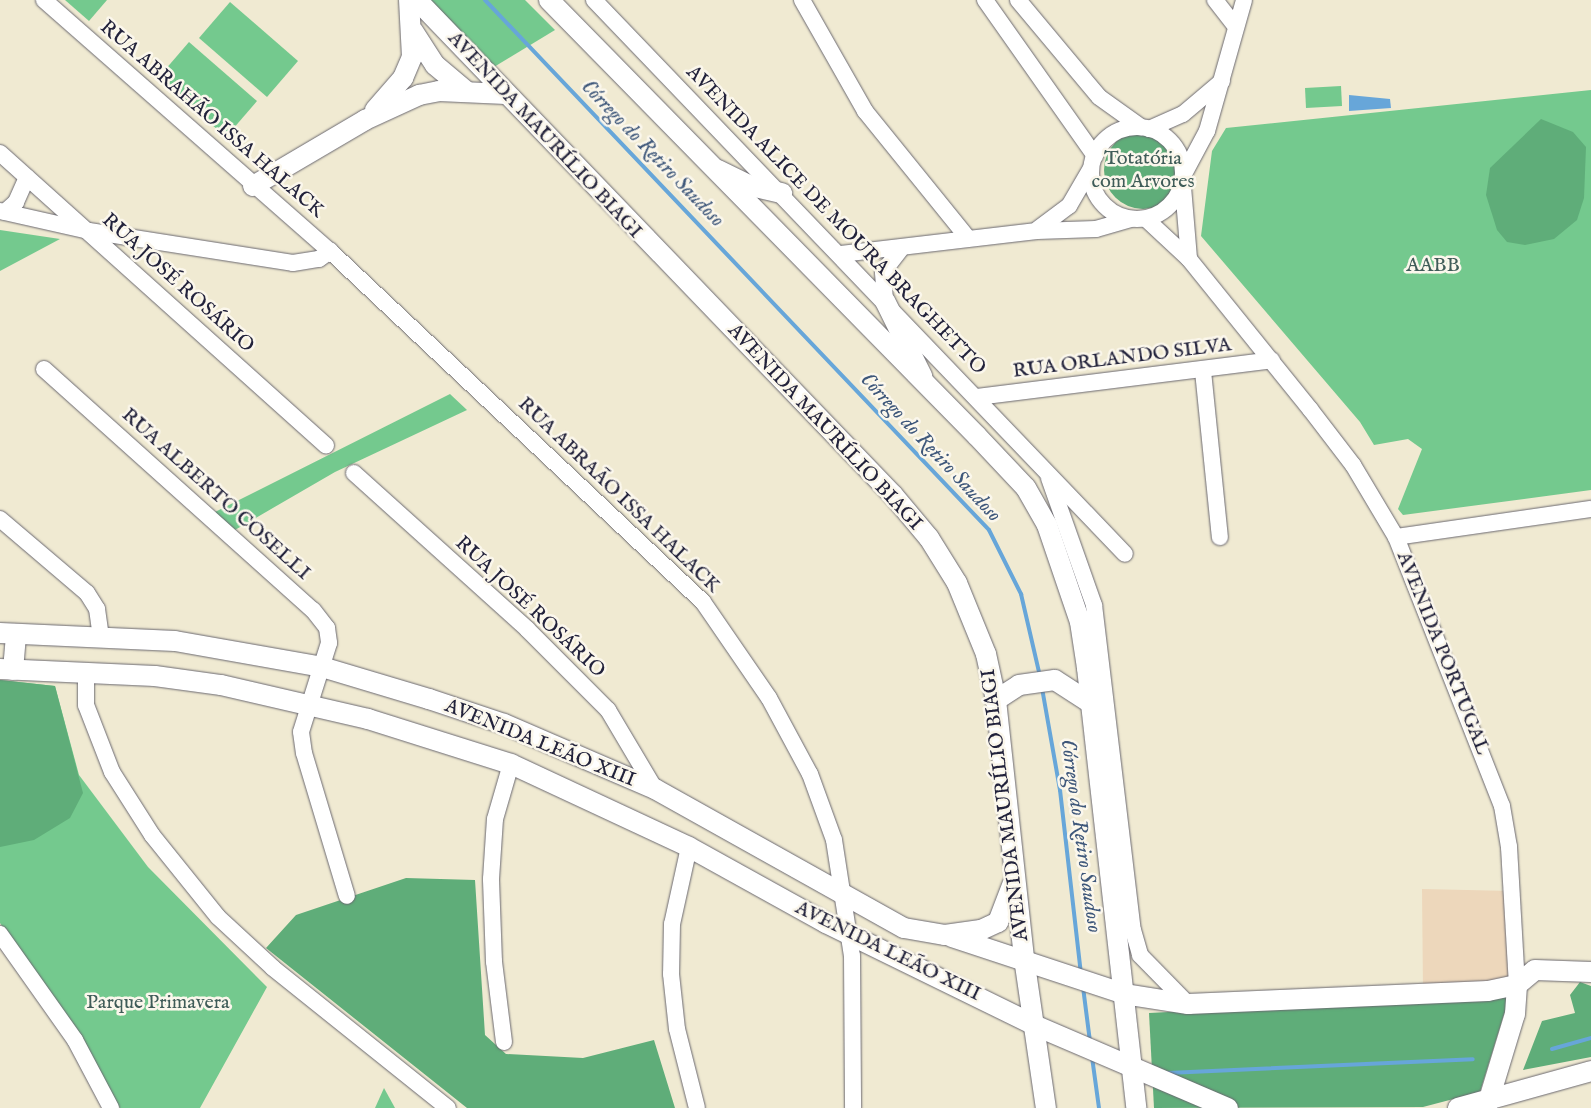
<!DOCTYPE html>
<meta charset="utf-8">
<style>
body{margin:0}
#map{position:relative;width:1591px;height:1108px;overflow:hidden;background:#f0ead2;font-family:"IM FELL English",serif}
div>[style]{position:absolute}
.built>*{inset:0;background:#edd7bb}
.green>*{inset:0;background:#74c98e}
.forest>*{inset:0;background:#5fad79}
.round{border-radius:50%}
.water>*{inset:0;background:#67a6d9}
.stream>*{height:4px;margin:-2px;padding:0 2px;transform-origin:2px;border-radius:2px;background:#67a6d9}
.roads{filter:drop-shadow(0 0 1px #6a6870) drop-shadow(0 0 1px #6a6870)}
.minor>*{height:16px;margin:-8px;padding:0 8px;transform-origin:8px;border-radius:8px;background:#fff}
.minor>.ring{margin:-8px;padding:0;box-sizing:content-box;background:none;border:16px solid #fff;border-radius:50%}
.major>*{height:20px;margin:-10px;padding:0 10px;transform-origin:10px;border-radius:10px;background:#fff}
span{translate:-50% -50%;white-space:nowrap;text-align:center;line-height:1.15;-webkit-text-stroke:5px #fbf7ec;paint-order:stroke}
.street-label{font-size:20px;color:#22223b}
.park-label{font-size:20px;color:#3f5c58}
.water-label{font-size:21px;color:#3e577a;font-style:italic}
</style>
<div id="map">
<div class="built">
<div style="clip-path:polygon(1422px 889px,1511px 891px,1517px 985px,1423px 993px)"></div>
</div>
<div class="green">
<div style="clip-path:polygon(65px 0,107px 0,89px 21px)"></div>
<div style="clip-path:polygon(422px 0,525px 0,555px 30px,489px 70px)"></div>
<div style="clip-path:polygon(230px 2px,298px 61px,267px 97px,199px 38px)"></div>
<div style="clip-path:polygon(189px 42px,257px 101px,226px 137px,158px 78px)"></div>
<div style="clip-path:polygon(1341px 86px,1342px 106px,1306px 108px,1305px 88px)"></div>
<div style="clip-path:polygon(1591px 90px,1591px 490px,1403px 515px,1398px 509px,1422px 449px,1408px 439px,1374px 445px,1360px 422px,1201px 236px,1212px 151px,1226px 128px)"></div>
<div style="clip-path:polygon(0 230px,60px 239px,0 271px)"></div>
<div style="clip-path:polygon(450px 394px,467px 410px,335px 472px,228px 534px,215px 512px)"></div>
<div style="clip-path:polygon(0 680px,55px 686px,79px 775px,148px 867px,267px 987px,200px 1108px,120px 1108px,0 923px)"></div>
<div style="clip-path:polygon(384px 1088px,395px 1108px,375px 1108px)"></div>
</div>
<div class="forest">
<div style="clip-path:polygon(1541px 119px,1573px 132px,1586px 147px,1584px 198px,1577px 220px,1554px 239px,1525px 245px,1507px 242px,1497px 230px,1486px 195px,1490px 168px)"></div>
<div class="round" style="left:1104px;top:131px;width:78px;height:78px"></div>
<div style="clip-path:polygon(0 680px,55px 686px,83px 793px,70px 818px,34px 840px,0 847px)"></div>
<div style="clip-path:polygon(406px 878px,475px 880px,485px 1035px,506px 1054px,583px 1058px,654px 1040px,675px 1108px,467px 1108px,266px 948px,296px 915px)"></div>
<div style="clip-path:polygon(1580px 982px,1591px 986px,1591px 1057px,1523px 1070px,1542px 1021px,1575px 1013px,1570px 995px)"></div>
<div style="clip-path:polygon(1510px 995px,1480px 1092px,1423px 1107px,1154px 1108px,1149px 1013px)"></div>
</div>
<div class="water">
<div style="clip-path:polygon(1349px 95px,1390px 99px,1391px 108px,1349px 111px)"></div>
</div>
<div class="stream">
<div style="left:485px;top:0;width:731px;rotate:46.44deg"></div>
<div style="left:989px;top:530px;width:72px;rotate:63.4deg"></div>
<div style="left:1021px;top:594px;width:84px;rotate:77deg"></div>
<div style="left:1042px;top:688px;width:104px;rotate:80deg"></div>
<div style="left:1060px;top:790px;width:184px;rotate:83.5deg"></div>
<div style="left:1083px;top:987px;width:55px;rotate:82.7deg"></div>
<div style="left:1552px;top:1049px;width:41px;rotate:-15.8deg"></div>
<div style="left:1092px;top:1057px;width:51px;rotate:82.2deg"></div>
<div style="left:1168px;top:1073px;width:305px;rotate:-2.6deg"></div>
</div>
<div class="roads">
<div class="minor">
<div style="left:44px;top:0;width:381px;rotate:41.3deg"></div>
<div style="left:330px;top:251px;width:512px;rotate:43.26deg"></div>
<div style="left:703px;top:602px;width:116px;rotate:55.5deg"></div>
<div style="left:769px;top:698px;width:86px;rotate:61.7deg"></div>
<div style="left:810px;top:774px;width:70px;rotate:70deg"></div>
<div style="left:834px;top:840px;width:117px;rotate:81.2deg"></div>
<div style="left:852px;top:956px;width:152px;rotate:89.6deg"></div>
<div style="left:594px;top:0;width:767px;rotate:46.21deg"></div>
<div style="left:802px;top:0;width:128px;rotate:60.4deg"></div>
<div style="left:865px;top:111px;width:164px;rotate:51deg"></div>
<div style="left:985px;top:0;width:191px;rotate:54.8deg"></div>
<div style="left:1018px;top:0;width:126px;rotate:50.1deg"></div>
<div style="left:1099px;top:97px;width:52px;rotate:35.5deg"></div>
<div style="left:1215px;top:0;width:33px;rotate:52deg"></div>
<div class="ring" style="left:1091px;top:127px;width:76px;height:76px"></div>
<div style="left:1149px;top:129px;width:37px;rotate:-24deg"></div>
<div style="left:1183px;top:114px;width:51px;rotate:-40.2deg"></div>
<div style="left:0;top:153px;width:438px;rotate:41.9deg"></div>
<div style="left:1184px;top:174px;width:49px;rotate:-61.9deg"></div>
<div style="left:1207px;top:131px;width:136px;rotate:-74.2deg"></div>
<div style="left:1183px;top:187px;width:72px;rotate:85.2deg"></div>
<div style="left:0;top:211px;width:91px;rotate:12.7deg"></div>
<div style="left:89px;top:231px;width:206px;rotate:8.9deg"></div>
<div style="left:293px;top:263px;width:26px;rotate:-9deg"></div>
<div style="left:319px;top:259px;width:14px;rotate:-36deg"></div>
<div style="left:5px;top:212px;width:15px;rotate:-42deg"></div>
<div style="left:16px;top:202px;width:27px;rotate:-66deg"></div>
<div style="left:1146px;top:219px;width:59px;rotate:42.9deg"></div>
<div style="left:1189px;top:259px;width:193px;rotate:51.1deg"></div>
<div style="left:1310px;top:409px;width:71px;rotate:52.5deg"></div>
<div style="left:1353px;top:465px;width:84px;rotate:59.2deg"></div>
<div style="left:1396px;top:537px;width:289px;rotate:68.5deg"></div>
<div style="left:1502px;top:806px;width:42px;rotate:80.3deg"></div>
<div style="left:1509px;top:847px;width:138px;rotate:86.7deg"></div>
<div style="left:1038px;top:229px;width:39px;rotate:-37deg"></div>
<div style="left:1069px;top:206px;width:44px;rotate:-59.9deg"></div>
<div style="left:841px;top:254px;width:197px;rotate:-6.7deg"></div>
<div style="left:1037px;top:231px;width:59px;rotate:-1.9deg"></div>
<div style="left:1096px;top:229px;width:36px;rotate:-16deg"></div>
<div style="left:885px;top:301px;width:29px;rotate:-94deg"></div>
<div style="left:883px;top:272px;width:28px;rotate:-52deg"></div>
<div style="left:44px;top:369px;width:361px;rotate:41.9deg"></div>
<div style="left:313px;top:610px;width:23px;rotate:52deg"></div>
<div style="left:327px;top:628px;width:15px;rotate:82deg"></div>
<div style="left:329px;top:643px;width:93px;rotate:107.5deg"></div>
<div style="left:301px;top:732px;width:21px;rotate:82deg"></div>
<div style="left:304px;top:753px;width:149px;rotate:73.3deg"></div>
<div style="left:1203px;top:371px;width:167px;rotate:84.2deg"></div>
<div style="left:977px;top:397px;width:297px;rotate:-7.1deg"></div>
<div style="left:354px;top:473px;width:233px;rotate:42deg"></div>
<div style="left:527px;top:629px;width:115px;rotate:45deg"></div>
<div style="left:608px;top:710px;width:92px;rotate:59.3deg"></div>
<div style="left:1049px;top:478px;width:135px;rotate:70.5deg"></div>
<div style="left:1094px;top:605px;width:327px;rotate:83.2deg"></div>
<div style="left:1133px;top:930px;width:26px;rotate:74deg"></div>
<div style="left:1140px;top:955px;width:69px;rotate:45.6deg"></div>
<div style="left:0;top:519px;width:114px;rotate:40.4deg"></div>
<div style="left:87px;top:593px;width:19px;rotate:58deg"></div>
<div style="left:97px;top:609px;width:29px;rotate:82deg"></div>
<div style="left:1396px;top:537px;width:197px;rotate:-8.2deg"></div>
<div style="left:86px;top:673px;width:32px;rotate:90deg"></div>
<div style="left:86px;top:705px;width:72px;rotate:68.8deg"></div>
<div style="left:112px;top:772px;width:75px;rotate:57.6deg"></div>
<div style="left:152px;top:835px;width:105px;rotate:51.2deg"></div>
<div style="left:218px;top:917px;width:75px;rotate:42.8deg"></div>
<div style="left:273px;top:968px;width:224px;rotate:38.7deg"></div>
<div style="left:689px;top:847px;width:79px;rotate:102.4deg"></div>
<div style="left:672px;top:924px;width:50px;rotate:91.1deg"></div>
<div style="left:671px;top:974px;width:55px;rotate:83.8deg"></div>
<div style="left:677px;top:1029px;width:81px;rotate:75.8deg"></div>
<div style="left:0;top:934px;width:130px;rotate:54.7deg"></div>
<div style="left:75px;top:1040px;width:77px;rotate:62.1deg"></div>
<div style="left:504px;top:1042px;width:81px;rotate:-97.1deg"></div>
<div style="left:494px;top:962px;width:83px;rotate:-92.1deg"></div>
<div style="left:491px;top:879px;width:60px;rotate:-86.2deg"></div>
<div style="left:495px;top:819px;width:57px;rotate:-73.8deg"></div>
</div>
<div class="major">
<div style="left:417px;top:0;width:687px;rotate:46.12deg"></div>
<div style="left:893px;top:495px;width:56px;rotate:50.1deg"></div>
<div style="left:929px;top:538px;width:53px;rotate:58.1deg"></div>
<div style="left:957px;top:583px;width:77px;rotate:67.8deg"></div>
<div style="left:986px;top:654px;width:47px;rotate:77.7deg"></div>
<div style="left:996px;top:700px;width:260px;rotate:83.8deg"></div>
<div style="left:1024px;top:958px;width:152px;rotate:81.7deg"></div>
<div style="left:549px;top:0;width:611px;rotate:45.53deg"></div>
<div style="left:977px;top:436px;width:71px;rotate:46.7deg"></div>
<div style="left:1026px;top:488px;width:43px;rotate:60.4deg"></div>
<div style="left:1047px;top:525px;width:102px;rotate:71.2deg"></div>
<div style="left:1080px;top:622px;width:47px;rotate:81.3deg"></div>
<div style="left:1087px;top:668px;width:443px;rotate:83.6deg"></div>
<div style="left:413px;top:31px;width:40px;rotate:57.1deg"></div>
<div style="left:435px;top:65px;width:40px;rotate:40deg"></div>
<div style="left:375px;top:110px;width:43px;rotate:-48.8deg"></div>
<div style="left:403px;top:78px;width:23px;rotate:-67deg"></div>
<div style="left:412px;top:57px;width:57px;rotate:-93deg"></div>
<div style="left:718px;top:170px;width:37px;rotate:26deg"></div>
<div style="left:751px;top:186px;width:32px;rotate:13deg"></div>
<div style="left:253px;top:186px;width:130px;rotate:-30.5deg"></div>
<div style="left:365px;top:120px;width:60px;rotate:-24.8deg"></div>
<div style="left:419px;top:95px;width:20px;rotate:-11deg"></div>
<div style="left:439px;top:91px;width:67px;rotate:2.6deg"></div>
<div style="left:885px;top:301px;width:84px;rotate:63.7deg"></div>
<div style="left:0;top:633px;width:175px;rotate:2.6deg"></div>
<div style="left:175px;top:641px;width:149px;rotate:10deg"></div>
<div style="left:322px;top:667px;width:112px;rotate:16.7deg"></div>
<div style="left:429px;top:699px;width:79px;rotate:18.4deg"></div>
<div style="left:504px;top:724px;width:164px;rotate:23.3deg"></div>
<div style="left:655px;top:789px;width:285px;rotate:29.2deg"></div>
<div style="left:904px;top:928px;width:42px;rotate:9.7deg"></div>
<div style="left:945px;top:935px;width:36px;rotate:-8deg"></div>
<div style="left:981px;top:930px;width:19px;rotate:-25deg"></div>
<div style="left:998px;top:922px;width:40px;rotate:-69deg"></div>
<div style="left:0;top:669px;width:155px;rotate:2.6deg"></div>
<div style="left:155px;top:676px;width:67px;rotate:7.8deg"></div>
<div style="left:221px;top:685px;width:151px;rotate:13deg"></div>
<div style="left:368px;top:719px;width:150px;rotate:17.5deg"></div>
<div style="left:511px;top:764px;width:196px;rotate:25deg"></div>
<div style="left:689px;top:847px;width:157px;rotate:29deg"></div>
<div style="left:826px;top:923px;width:232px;rotate:26.1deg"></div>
<div style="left:1034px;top:1025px;width:211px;rotate:23.2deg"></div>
<div style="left:13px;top:670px;width:36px;rotate:-85deg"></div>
<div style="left:996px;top:700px;width:27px;rotate:-33deg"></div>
<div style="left:1019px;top:685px;width:36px;rotate:-8deg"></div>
<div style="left:1055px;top:680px;width:44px;rotate:33deg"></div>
<div style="left:952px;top:937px;width:181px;rotate:18.3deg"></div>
<div style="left:1124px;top:994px;width:65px;rotate:8.9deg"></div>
<div style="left:1188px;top:1004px;width:300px;rotate:-2.5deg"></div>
<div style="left:1488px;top:991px;width:30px;rotate:-12deg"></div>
<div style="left:1517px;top:985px;width:23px;rotate:-40deg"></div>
<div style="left:1535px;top:970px;width:56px;rotate:2deg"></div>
<div style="left:1487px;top:1106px;width:96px;rotate:-73.1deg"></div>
<div style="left:1515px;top:1014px;width:29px;rotate:-86deg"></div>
<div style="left:1458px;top:1108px;width:138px;rotate:-15.5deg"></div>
</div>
</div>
<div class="street-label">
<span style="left:212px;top:119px;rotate:41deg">RUA ABRAHÃO ISSA HALACK</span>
<span style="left:545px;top:135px;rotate:47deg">AVENIDA MAURÍLIO BIAGI</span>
<span style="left:836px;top:220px;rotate:46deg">AVENIDA ALICE DE MOURA BRAGHETTO</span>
<span style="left:178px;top:283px;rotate:42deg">RUA JOSÉ ROSÁRIO</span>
<span style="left:1122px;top:358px;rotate:-7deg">RUA ORLANDO SILVA</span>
<span style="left:825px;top:427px;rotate:47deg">AVENIDA MAURÍLIO BIAGI</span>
<span style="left:216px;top:494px;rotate:42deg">RUA ALBERTO COSELLI</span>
<span style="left:619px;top:495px;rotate:44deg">RUA ABRAÃO ISSA HALACK</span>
<span style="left:530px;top:607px;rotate:43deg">RUA JOSÉ ROSÁRIO</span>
<span style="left:1443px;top:653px;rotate:68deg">AVENIDA PORTUGAL</span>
<span style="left:540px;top:743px;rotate:22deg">AVENIDA LEÃO XIII</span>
<span style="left:1005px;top:805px;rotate:-97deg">AVENIDA MAURÍLIO BIAGI</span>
<span style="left:888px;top:951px;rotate:26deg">AVENIDA LEÃO XIII</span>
</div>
<div class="park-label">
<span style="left:1143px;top:170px">Totatória<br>com Arvores</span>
<span style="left:1433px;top:265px">AABB</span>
<span style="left:158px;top:1002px">Parque Primavera</span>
</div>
<div class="water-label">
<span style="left:652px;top:154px;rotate:46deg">Córrego do Retiro Saudoso</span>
<span style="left:930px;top:448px;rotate:47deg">Córrego do Retiro Saudoso</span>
<span style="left:1080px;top:836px;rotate:82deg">Córrego do Retiro Saudoso</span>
</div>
</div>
